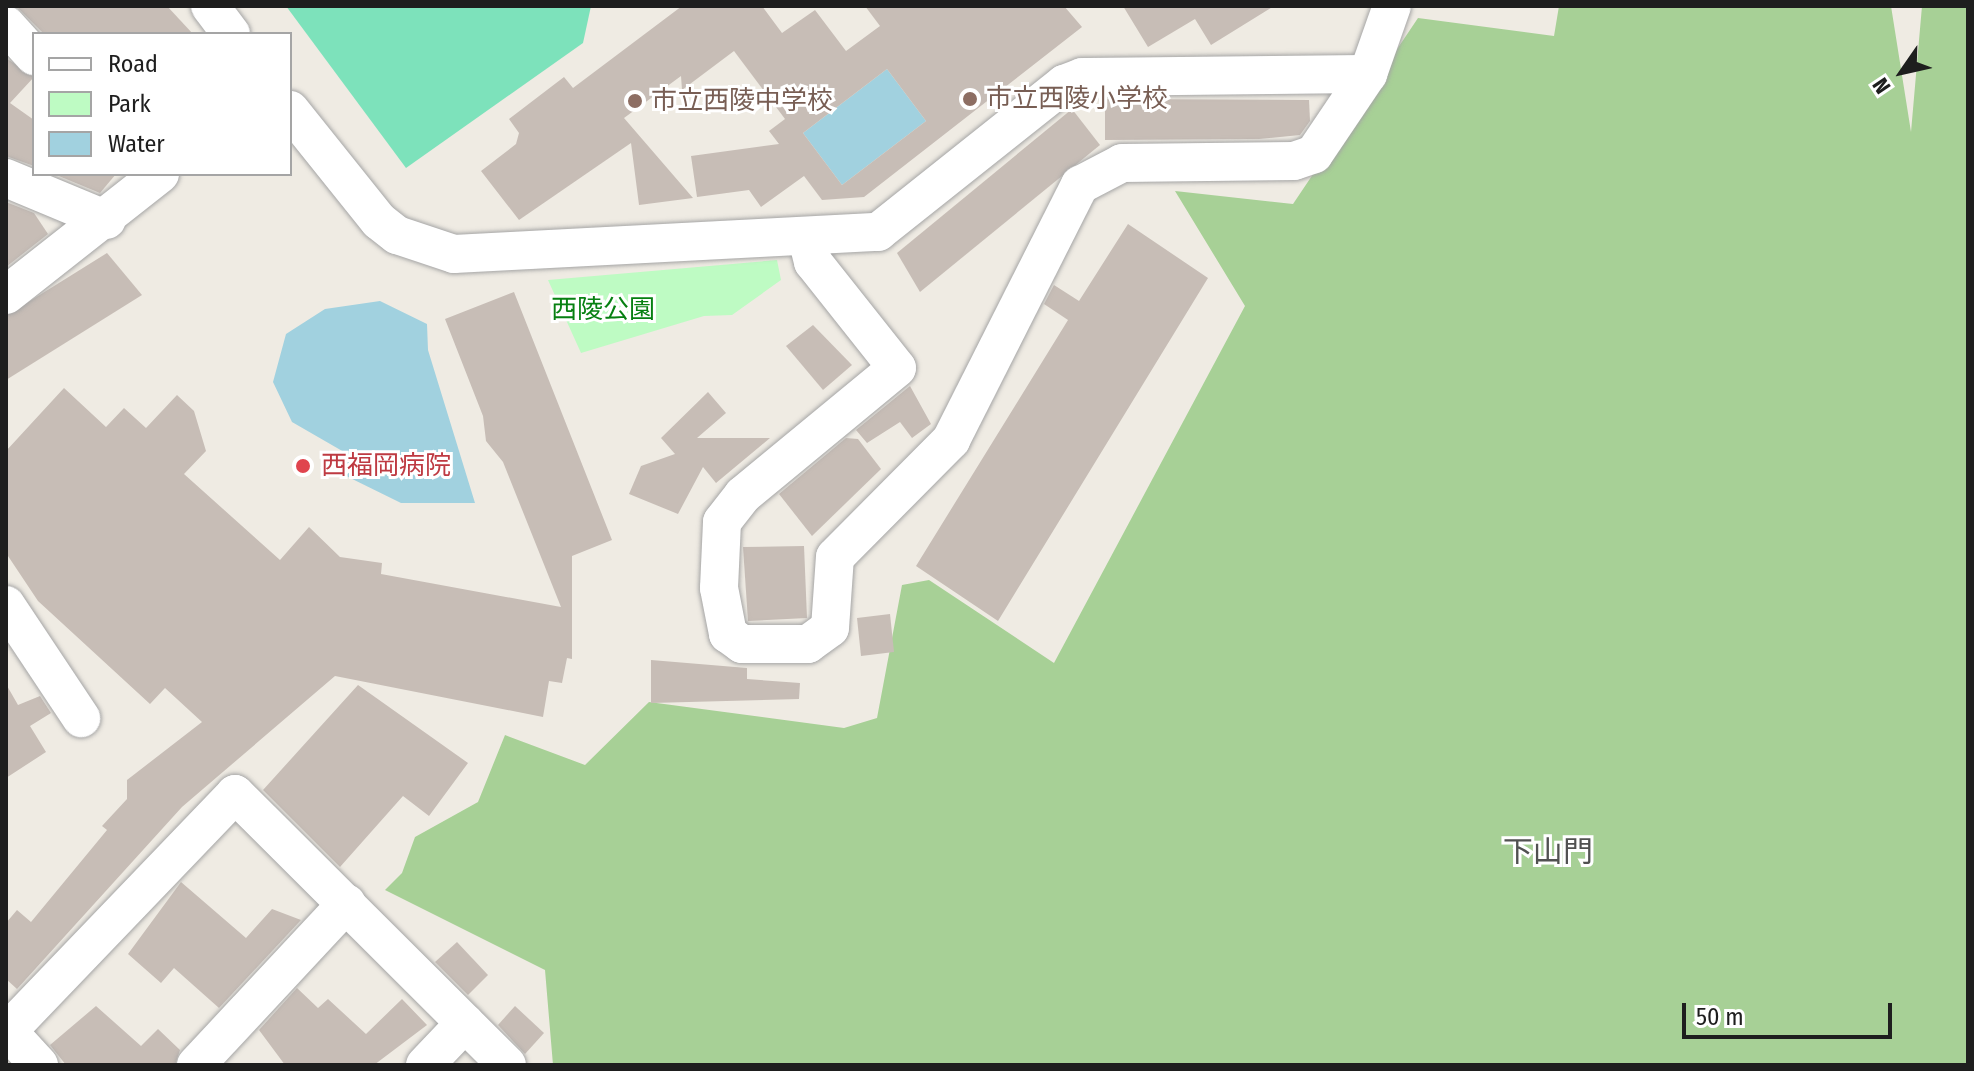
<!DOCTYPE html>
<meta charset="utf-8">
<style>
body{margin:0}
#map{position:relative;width:1974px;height:1071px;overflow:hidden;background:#efebe3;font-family:"Fira Sans Condensed","Noto Sans JP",sans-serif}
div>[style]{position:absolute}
.forest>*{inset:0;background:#a7d096}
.park>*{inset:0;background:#befbc3}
.pitch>*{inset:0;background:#7de2bb}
.water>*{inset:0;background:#a1d1df}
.building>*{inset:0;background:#c7bdb6}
.roads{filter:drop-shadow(0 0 2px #a5a5a5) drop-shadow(0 0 2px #a5a5a5)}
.minor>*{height:38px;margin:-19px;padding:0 19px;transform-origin:19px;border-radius:19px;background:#fff}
.dots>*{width:22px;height:22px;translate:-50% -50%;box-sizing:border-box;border:4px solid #fff;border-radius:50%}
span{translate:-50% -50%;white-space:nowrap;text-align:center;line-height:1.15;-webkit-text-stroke:6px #fff;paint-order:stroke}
.education-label{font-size:26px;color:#785e54}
.left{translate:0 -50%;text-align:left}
.park-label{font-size:26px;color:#078012}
.health-label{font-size:26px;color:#be3a42}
.quarter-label{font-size:30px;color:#515151}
.frame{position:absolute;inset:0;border:8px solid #1e1e1e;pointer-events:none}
.legend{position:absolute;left:32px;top:32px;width:260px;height:144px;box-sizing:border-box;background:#fff;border:2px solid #a5a5a5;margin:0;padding:10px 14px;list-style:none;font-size:24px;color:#1e1e1e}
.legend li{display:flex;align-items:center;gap:16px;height:40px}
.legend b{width:40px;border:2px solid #a5a5a5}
.north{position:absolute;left:1862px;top:32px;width:80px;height:80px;-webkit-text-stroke:6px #fff;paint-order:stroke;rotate:236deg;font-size:22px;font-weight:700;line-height:32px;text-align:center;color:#1e1e1e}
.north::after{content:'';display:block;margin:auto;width:28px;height:36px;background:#1e1e1e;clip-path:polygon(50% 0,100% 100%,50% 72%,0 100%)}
.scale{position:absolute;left:1682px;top:1003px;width:210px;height:36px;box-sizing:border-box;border:4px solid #1e1e1e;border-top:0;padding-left:10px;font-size:24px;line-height:28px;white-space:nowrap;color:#1e1e1e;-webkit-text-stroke:6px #fff;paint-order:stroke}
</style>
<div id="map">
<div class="forest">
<div style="clip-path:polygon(1559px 6px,1891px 6px,1911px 132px,1922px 6px,1968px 6px,1968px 1065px,553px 1065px,545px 970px,385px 890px,402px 873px,415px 837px,478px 802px,505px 735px,585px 765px,649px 702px,844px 728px,877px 718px,902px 585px,929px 580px,1054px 663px,1245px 306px,1175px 191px,1293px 204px,1418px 18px,1554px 36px)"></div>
</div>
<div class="park">
<div style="clip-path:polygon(777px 260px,781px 280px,732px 315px,704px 316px,581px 353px,548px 280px)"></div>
</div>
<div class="pitch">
<div style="clip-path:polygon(286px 6px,591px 6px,583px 43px,406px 168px)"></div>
</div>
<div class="water">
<div style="clip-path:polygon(887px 69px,926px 121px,842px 185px,803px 133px)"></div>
<div style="clip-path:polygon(380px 301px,427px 324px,428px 350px,475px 503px,401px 503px,338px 472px,344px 452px,292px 422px,273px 382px,286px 334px,325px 309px)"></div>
</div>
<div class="building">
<div style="clip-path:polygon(16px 6px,167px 6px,193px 34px,44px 34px)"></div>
<div style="clip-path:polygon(evenodd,682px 6px,762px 6px,782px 33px,815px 10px,846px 51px,880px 26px,865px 6px,1064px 6px,1082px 27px,864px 197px,822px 200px,804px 176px,761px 207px,749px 190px,697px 197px,691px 156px,779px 144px,769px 131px,785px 119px,734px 51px,682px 90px,681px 76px,624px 118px,693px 198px,639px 205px,631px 143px,519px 220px,481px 171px,516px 144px,519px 133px,509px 119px,564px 77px,573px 88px,682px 6px,887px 69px,926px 121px,842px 185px,803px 133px,887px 69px)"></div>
<div style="clip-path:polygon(1123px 6px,1274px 6px,1211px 45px,1195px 19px,1148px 47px)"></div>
<div style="clip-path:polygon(6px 58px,34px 77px,10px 103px,34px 120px,34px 166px,6px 156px)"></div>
<div style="clip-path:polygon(1105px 99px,1309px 100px,1310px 121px,1300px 135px,1259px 139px,1105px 140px)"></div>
<div style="clip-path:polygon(1072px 109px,1100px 145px,920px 292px,897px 253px)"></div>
<div style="clip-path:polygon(54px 174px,116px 174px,100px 193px)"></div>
<div style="clip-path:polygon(6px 202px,34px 213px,48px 234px,6px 267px)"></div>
<div style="clip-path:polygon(1128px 224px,1208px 278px,998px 621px,916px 566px,1068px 320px,1044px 304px,1054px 285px,1079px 301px)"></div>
<div style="clip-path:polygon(107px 253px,142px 295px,6px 380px,6px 316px)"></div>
<div style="clip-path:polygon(514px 292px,612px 540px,572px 556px,572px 659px,567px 658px,562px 683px,549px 681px,543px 717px,335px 676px,182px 807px,17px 989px,6px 979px,6px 923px,17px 910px,31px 922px,107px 830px,102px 826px,127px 799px,127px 780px,202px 722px,165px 688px,150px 704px,38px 601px,6px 553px,6px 451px,64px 388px,106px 427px,124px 408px,146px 428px,177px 395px,194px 411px,206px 451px,184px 474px,280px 560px,309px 527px,340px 557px,382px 563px,381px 574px,561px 607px,503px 462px,486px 441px,483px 416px,445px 319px)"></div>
<div style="clip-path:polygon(813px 325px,852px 365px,823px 390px,786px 346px)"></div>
<div style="clip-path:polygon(910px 386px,931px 424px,912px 438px,900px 422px,867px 443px,856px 430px)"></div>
<div style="clip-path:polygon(708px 392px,726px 413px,697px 438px,770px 438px,716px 483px,703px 467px,678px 514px,629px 494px,641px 466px,675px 454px,661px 438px)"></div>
<div style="clip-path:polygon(846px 438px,858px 439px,881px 469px,812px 536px,779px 494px)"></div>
<div style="clip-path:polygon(804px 546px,807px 618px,748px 621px,743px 547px)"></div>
<div style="clip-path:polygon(890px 614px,894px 652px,861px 656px,857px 618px)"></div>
<div style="clip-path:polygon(651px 660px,747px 668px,747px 679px,800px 683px,799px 699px,651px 703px)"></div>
<div style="clip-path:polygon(6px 684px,18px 705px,40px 696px,51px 713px,30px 726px,46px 752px,6px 778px)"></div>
<div style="clip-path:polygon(358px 685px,468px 763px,429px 816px,403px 796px,340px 867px,263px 790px)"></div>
<div style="clip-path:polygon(181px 882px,246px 938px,272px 909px,301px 920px,219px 1008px,174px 968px,161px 983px,128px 954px)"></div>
<div style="clip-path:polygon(457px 942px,488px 975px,468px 995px,435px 962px)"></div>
<div style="clip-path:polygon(297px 988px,318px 1008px,328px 999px,366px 1034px,402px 999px,427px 1025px,374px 1065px,285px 1065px,259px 1030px)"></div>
<div style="clip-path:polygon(96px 1006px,141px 1046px,158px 1029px,180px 1050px,175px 1065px,66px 1065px,50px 1045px)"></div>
<div style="clip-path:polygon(515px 1006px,544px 1033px,525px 1054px,498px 1025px)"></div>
</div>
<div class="roads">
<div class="minor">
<div style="left:210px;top:6px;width:35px;rotate:53deg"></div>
<div style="left:6px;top:25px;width:42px;rotate:47.9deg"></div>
<div style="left:290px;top:110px;width:142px;rotate:51.3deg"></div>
<div style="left:379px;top:221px;width:23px;rotate:38deg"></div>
<div style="left:397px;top:235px;width:60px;rotate:18.4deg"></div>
<div style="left:454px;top:254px;width:425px;rotate:-3deg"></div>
<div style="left:878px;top:232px;width:238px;rotate:-38.5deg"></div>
<div style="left:1064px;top:84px;width:19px;rotate:-21deg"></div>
<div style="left:1082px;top:77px;width:286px;rotate:-0.6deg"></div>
<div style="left:1368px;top:74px;width:72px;rotate:-70.6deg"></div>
<div style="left:6px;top:178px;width:109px;rotate:22.6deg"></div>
<div style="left:807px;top:238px;width:25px;rotate:76deg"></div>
<div style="left:813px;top:262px;width:135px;rotate:51.6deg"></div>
<div style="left:897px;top:368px;width:200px;rotate:140.5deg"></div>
<div style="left:743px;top:495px;width:34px;rotate:128deg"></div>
<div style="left:722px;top:522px;width:66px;rotate:92.6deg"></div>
<div style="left:719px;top:588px;width:47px;rotate:78.9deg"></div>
<div style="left:728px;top:634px;width:17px;rotate:36deg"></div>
<div style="left:742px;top:644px;width:66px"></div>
<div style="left:808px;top:644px;width:27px;rotate:-36deg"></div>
<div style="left:830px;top:628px;width:71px;rotate:-86deg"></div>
<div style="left:835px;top:557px;width:165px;rotate:-45.2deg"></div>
<div style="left:951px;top:440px;width:286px;rotate:-63.2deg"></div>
<div style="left:1080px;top:185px;width:47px;rotate:-27.6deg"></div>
<div style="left:1122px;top:163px;width:172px;rotate:-0.7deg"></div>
<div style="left:1294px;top:161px;width:21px;rotate:-19deg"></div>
<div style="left:1314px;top:154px;width:97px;rotate:-56deg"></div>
<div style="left:6px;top:295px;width:196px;rotate:-38.2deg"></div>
<div style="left:6px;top:605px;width:136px;rotate:56.4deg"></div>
<div style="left:6px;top:1029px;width:49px;rotate:47.5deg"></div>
<div style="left:6px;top:1033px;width:331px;rotate:-46.2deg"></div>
<div style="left:235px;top:794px;width:384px;rotate:44.9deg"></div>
<div style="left:196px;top:1065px;width:221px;rotate:-47deg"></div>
<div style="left:425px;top:1065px;width:58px;rotate:-46.4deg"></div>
</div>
</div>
<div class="dots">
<div style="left:970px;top:99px;background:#8d6e63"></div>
<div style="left:635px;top:101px;background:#8d6e63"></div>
<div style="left:303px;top:466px;background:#e0444e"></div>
</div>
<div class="education-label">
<span class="left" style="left:986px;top:99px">市立西陵小学校</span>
<span class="left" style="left:651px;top:101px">市立西陵中学校</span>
</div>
<div class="park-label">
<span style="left:603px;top:310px">西陵公園</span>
</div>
<div class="health-label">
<span class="left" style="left:321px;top:466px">西福岡病院</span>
</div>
<div class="quarter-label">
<span style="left:1548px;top:852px">下山門</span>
</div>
<div class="frame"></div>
<ul class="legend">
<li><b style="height:10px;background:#fff"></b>Road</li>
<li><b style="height:22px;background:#befbc3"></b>Park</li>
<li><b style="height:22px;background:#a1d1df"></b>Water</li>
</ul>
<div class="north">N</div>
<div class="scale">50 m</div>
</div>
